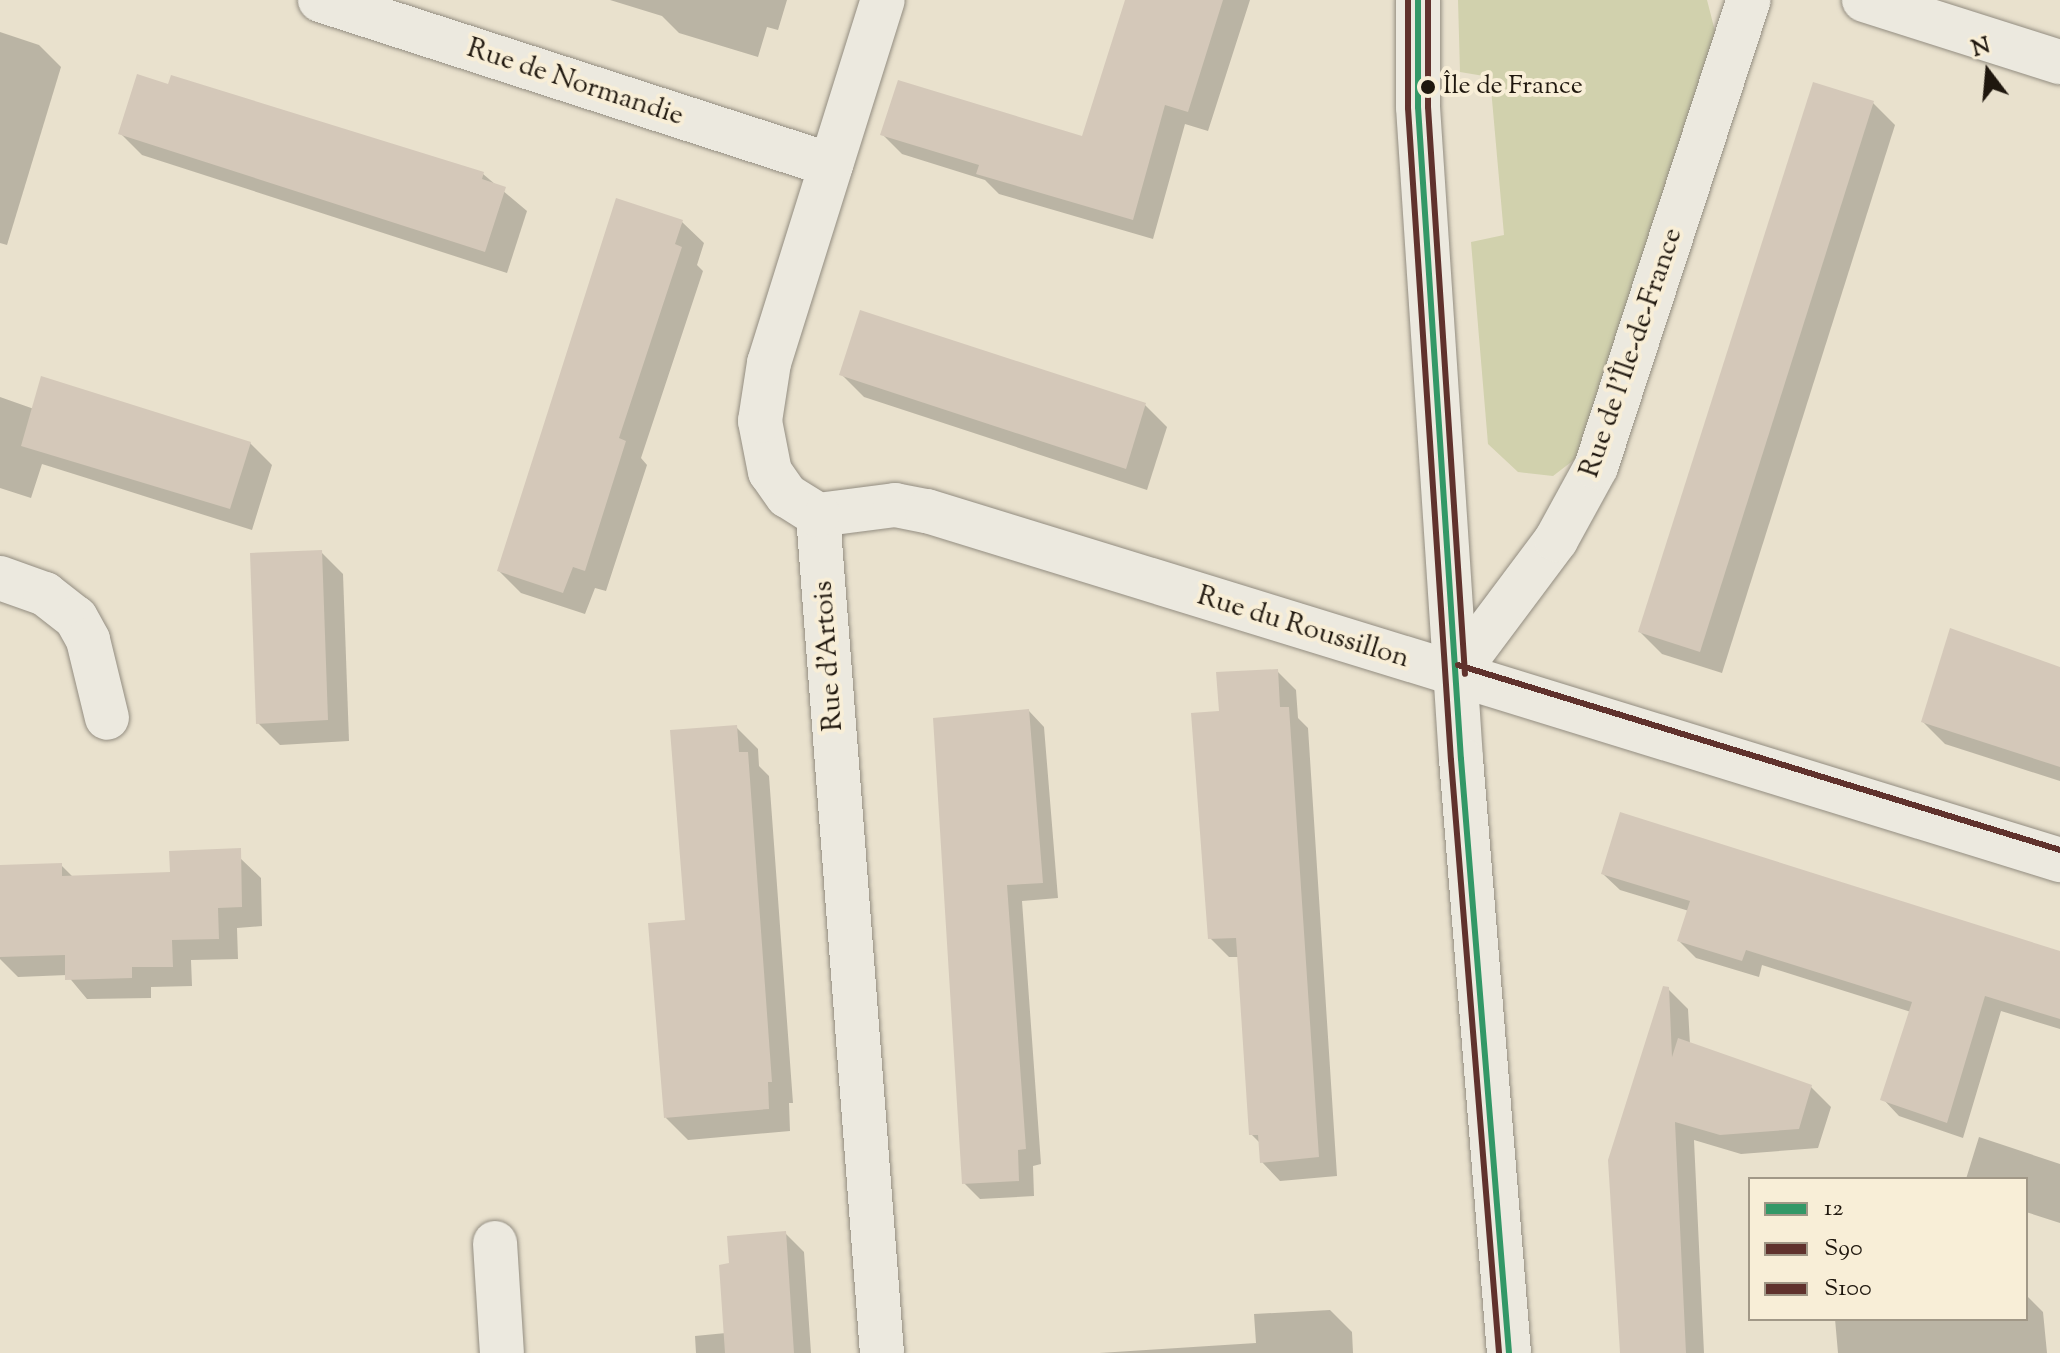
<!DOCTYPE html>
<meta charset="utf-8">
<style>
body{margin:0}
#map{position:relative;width:2060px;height:1353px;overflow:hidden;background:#e9e1cd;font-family:"Sorts Mill Goudy",serif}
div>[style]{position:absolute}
.green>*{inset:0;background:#d1d1ad}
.shadow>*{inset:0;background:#0003}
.building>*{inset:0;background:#d4c8b9}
.roads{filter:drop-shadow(0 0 2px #938d81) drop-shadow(0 0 2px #938d81)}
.minor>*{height:44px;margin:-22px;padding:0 22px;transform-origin:22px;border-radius:22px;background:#ece9df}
.bus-1>*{height:6px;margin:-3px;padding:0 3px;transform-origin:3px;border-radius:3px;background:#339867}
.bus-2>*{height:6px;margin:-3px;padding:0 3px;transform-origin:3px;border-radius:3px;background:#60322d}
.bus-3>*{height:6px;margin:-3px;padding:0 3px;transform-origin:3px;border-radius:3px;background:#60322d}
.dots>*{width:22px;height:22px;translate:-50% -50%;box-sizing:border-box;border:4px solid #f8eed7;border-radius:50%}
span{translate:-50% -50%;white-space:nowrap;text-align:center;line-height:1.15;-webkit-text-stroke:8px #f8eed7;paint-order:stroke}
.bus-label{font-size:26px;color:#1f170e}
.left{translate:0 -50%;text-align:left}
.street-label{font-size:28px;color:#1f170e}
.legend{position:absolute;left:1748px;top:1177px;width:280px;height:144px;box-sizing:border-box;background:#f8eed7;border:2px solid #a19887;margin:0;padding:10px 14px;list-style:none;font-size:24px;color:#1f170e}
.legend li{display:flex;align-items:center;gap:16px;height:40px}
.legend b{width:40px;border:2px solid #a19887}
.north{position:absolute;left:1948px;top:32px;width:80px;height:80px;-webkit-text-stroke:6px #f8eed7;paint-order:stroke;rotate:344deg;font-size:22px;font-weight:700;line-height:32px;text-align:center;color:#1f170e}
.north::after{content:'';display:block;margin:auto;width:28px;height:36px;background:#1f170e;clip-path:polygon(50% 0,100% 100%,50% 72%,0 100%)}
</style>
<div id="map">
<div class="green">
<div style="clip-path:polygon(1458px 0,1707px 0,1716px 35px,1583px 453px,1553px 476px,1518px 472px,1488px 444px,1471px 242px,1504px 235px,1490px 77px,1460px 72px)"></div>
</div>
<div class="shadow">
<div style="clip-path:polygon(610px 0,787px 0,778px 30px,767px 27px,758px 57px,679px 33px,662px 16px)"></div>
<div style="clip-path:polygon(1127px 0,1250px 0,1208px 131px,1185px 124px,1153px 239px,999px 194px,985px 180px,902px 154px,882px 134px,1083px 138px)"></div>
<div style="clip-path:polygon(0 32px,39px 45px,61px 67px,7px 245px,0 243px)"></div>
<div style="clip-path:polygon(170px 86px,483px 174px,527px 211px,507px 273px,142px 155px,120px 133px)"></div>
<div style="clip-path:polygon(1873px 103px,1895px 125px,1722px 673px,1662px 654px,1640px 632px)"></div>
<div style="clip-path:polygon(682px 222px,704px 243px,697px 265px,703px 271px,641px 458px,647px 465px,606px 591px,595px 588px,585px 614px,521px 593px,499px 571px)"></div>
<div style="clip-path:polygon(842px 375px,1145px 405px,1167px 427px,1147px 490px,864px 397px)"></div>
<div style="clip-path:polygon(0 397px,34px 409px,250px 443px,272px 465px,252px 530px,42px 464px,31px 498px,0 488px)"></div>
<div style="clip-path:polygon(321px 552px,343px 574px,349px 741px,280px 745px,258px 723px)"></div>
<div style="clip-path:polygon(2060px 668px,2060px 781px,1945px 744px,1923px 722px)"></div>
<div style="clip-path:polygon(1277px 671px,1296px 690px,1298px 718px,1308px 728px,1337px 1176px,1280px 1181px,1262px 1162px,1261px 1144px,1251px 1134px,1239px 957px,1229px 957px,1210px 938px,1221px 713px)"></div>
<div style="clip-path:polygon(1029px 711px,1044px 727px,1058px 898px,1022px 901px,1041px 1164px,1033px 1166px,1034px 1196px,980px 1199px,964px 1183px)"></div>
<div style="clip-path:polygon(736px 727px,758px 749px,759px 766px,769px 776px,793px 1103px,789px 1103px,790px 1131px,688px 1140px,666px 1118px,688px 922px)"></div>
<div style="clip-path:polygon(240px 858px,261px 878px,262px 926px,237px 928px,238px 959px,191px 960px,192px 986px,151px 987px,151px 998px,87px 999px,67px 975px,18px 977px,0 959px,0 867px,61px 865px,74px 878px,172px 874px)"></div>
<div style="clip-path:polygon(1603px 874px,2060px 953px,2060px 1029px,2001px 1011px,1963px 1138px,1899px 1116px,1883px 1099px,1911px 1012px,1762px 965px,1759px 977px,1696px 958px,1679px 941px,1689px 911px,1620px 890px)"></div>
<div style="clip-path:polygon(1668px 989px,1688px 1009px,1690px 1044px,1811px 1087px,1831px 1107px,1818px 1148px,1741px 1154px,1694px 1140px,1704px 1353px,1622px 1353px)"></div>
<div style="clip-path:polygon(1979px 1137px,2060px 1164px,2060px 1223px,2026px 1212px,2026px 1179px,1966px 1179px)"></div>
<div style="clip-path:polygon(785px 1233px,804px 1252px,811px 1353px,696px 1353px,695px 1336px,726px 1333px,731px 1265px)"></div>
<div style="clip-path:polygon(2026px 1295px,2043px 1312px,2047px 1353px,1838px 1353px,1835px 1319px,2026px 1319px)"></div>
<div style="clip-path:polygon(1330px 1310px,1352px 1332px,1353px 1353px,1099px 1353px,1256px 1343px,1254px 1314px)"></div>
</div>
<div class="building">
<div style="clip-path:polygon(1125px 0,1223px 0,1188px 112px,1165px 105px,1133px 220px,976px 174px,979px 165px,880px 135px,898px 80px,1082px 136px)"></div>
<div style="clip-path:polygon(137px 74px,168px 84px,171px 75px,484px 172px,482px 179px,506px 187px,485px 252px,118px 134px)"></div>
<div style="clip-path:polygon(1813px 82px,1874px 101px,1700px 652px,1638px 632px)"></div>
<div style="clip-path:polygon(616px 198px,683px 220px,675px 244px,682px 247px,619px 438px,626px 441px,585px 571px,573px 567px,563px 593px,497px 571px)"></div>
<div style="clip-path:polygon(860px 310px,1146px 403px,1126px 469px,839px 375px)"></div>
<div style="clip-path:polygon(41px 376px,251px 442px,230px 509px,21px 446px)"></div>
<div style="clip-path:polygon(322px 550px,328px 720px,256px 724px,250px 553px)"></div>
<div style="clip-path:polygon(1950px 628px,2060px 667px,2060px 767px,1921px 722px)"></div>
<div style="clip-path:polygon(1278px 669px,1280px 707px,1289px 707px,1319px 1157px,1260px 1163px,1258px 1135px,1249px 1135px,1236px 938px,1208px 939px,1191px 713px,1219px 711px,1216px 672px)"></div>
<div style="clip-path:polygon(1029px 709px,1043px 883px,1007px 885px,1026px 1149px,1018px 1150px,1019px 1181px,962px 1184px,933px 718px)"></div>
<div style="clip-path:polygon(737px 725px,739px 752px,748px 752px,772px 1082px,768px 1082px,769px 1109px,664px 1118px,648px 923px,685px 920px,670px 730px)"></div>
<div style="clip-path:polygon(1620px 812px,2060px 951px,2060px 1019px,1985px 996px,1947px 1123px,1880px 1100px,1912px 1002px,1746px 950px,1742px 961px,1677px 941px,1690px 901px,1601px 874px)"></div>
<div style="clip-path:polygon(241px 848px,242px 907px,218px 908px,219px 939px,172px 940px,173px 967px,132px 967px,132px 978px,65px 980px,65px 955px,0 957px,0 865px,62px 863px,62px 876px,170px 872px,169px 851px)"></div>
<div style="clip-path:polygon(1663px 986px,1669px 987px,1672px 1057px,1678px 1038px,1812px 1085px,1799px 1129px,1720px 1135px,1675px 1122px,1686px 1353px,1620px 1353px,1608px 1160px)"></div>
<div style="clip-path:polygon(786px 1231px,794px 1353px,725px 1353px,719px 1265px,729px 1263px,727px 1236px)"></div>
</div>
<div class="roads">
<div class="minor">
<div style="left:320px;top:0;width:537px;rotate:17.9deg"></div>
<div style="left:1418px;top:0;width:107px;rotate:90deg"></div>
<div style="left:1418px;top:107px;width:653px;rotate:86.23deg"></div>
<div style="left:1461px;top:759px;width:596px;rotate:85.38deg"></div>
<div style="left:1864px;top:0;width:206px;rotate:17.6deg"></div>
<div style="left:818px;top:515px;width:78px;rotate:-7.4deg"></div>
<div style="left:895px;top:505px;width:33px;rotate:11deg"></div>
<div style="left:927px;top:511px;width:1186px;rotate:17.12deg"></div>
<div style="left:0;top:578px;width:48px;rotate:19.6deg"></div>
<div style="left:45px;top:594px;width:39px;rotate:38deg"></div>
<div style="left:76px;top:618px;width:25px;rotate:61deg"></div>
<div style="left:88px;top:640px;width:80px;rotate:76.3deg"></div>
<div style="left:1455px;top:675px;width:169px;rotate:-53.2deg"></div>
<div style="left:1556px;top:540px;width:83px;rotate:-61.3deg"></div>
<div style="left:1596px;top:467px;width:491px;rotate:-71.9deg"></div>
<div style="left:495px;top:1243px;width:110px;rotate:86.4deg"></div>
<div style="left:882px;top:1353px;width:840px;rotate:-94.37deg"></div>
<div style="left:818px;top:515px;width:36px;rotate:-148deg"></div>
<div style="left:787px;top:496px;width:29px;rotate:-125deg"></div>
<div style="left:770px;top:472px;width:52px;rotate:-101.1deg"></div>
<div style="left:760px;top:421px;width:59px;rotate:-81.2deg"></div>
<div style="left:769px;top:363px;width:380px;rotate:-72.6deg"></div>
</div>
</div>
<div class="bus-1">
<div style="left:1418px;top:0;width:107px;rotate:90deg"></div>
<div style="left:1418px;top:107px;width:653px;rotate:86.23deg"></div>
<div style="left:1461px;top:759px;width:596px;rotate:85.38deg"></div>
</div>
<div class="bus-2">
<div style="left:1408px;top:0;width:108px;rotate:90deg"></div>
<div style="left:1408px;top:108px;width:653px;rotate:86.23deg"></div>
<div style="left:1451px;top:760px;width:595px;rotate:85.37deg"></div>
</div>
<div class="bus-3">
<div style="left:1428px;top:0;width:107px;rotate:90deg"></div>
<div style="left:1428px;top:107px;width:568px;rotate:86.27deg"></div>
<div style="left:1458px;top:665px;width:630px;rotate:17.08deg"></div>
</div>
<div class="dots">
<div style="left:1428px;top:87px;background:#1f170e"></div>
</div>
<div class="bus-label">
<span class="left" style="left:1443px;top:87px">Île de France</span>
</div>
<div class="street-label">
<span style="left:575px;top:83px;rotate:18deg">Rue de Normandie</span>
<span style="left:1632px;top:353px;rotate:-71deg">Rue de l'Île-de-France</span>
<span style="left:1303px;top:628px;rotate:17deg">Rue du Roussillon</span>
<span style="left:829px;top:656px;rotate:-94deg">Rue d'Artois</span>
</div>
<ul class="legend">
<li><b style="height:10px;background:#339867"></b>12</li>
<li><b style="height:10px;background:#60322d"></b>S90</li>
<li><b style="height:10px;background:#60322d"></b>S100</li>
</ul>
<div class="north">N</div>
</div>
